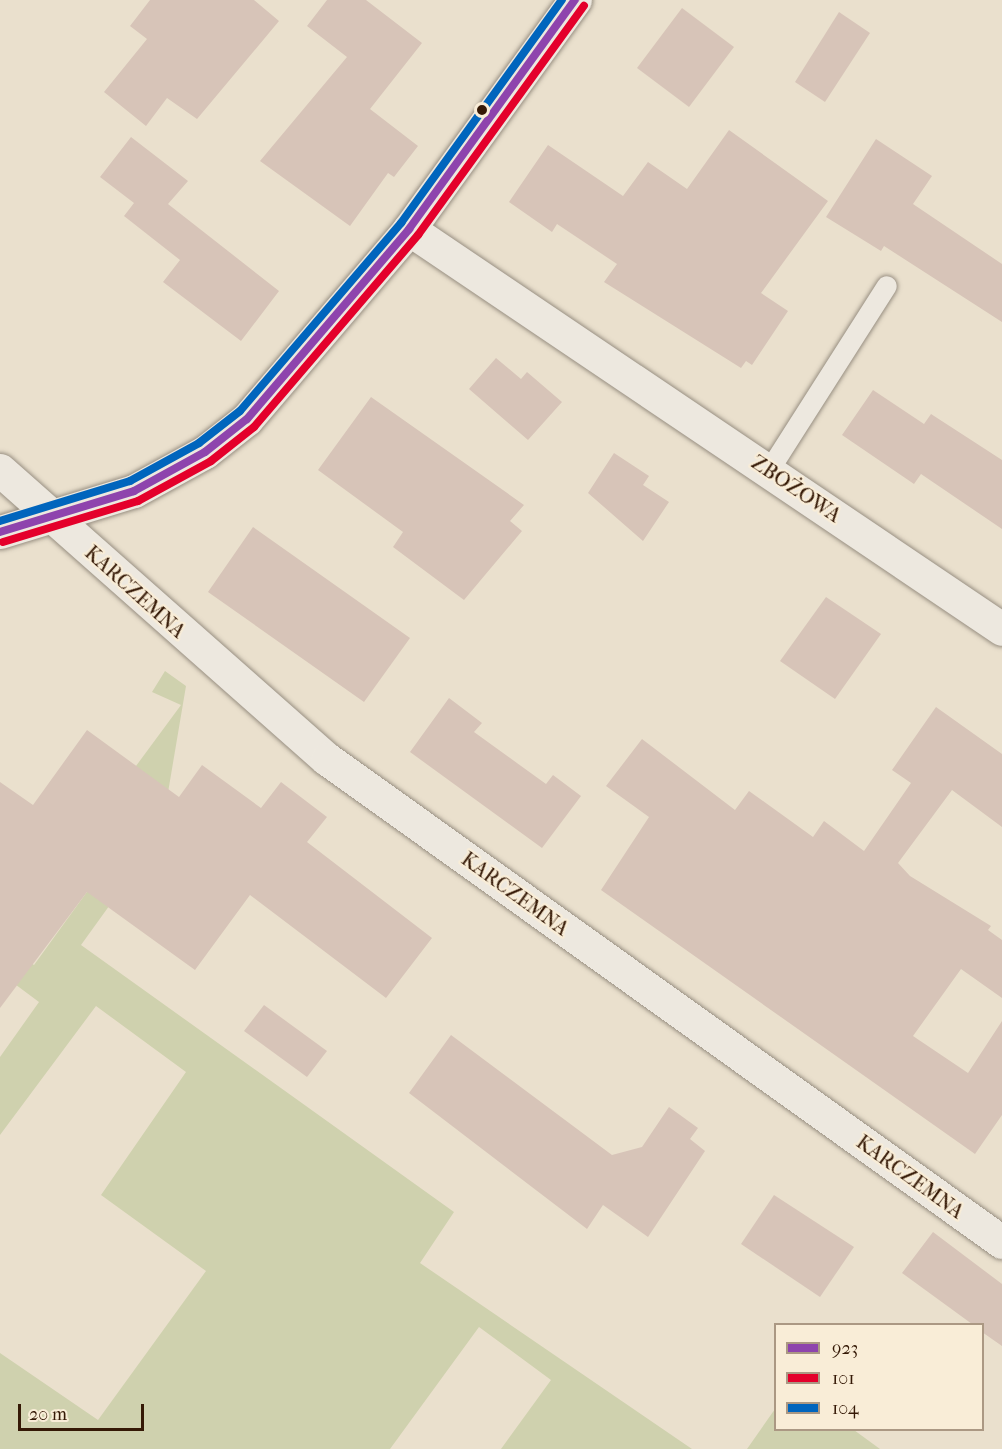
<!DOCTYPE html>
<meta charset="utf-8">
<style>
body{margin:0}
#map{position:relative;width:1002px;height:1449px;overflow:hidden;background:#eae0cd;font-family:"IM FELL French Canon",serif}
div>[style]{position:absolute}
.green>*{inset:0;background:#cfd1ae}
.building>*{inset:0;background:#d7c4b8}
.roads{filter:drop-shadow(0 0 2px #988f82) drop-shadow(0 0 2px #988f82)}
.lane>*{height:20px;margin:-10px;padding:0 10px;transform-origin:10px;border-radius:10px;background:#ede8df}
.street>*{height:33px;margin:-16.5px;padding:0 16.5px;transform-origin:16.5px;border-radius:16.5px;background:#ede8df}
.secondary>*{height:33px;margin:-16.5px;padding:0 16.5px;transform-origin:16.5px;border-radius:16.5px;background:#ede8df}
.bus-1>*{height:8px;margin:-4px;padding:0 4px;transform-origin:4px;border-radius:4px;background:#8e44ad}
.bus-2>*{height:8px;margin:-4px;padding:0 4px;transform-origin:4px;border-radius:4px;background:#e4002b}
.bus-3>*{height:8px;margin:-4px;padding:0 4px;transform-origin:4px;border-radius:4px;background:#0065bd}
.dots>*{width:16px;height:16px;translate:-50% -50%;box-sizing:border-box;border:3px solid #f9edd7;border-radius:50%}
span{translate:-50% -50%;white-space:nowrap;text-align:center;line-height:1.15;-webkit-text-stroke:4.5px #f9edd7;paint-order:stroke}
.street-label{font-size:20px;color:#351906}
.legend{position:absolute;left:774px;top:1323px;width:210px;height:108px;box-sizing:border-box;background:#f9edd7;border:2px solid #ab9883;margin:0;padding:8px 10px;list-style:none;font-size:18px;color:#351906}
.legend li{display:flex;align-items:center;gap:12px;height:30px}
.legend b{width:30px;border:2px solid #ab9883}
.scale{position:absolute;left:18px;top:1404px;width:126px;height:27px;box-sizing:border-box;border:3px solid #351906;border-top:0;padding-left:8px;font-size:18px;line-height:21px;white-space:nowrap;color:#351906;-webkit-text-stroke:4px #f9edd7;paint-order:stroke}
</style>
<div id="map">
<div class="green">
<div style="clip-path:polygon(165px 671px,186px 686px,161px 834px,81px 945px,454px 1212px,420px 1263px,692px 1449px,501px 1449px,551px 1380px,479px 1327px,390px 1449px,0 1449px,0 1353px,98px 1420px,206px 1271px,101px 1195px,186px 1072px,96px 1006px,0 1135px,0 1057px,39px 1002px,0 973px,0 941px,34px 965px,142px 816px,136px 766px,181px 705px,152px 692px)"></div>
<div style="clip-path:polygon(775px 1409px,776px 1430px,854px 1430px,880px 1449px,747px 1449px)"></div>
</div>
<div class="building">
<div style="clip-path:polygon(150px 0,254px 0,279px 21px,197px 119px,167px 98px,146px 126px,104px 92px,147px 39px,130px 26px)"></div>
<div style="clip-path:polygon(327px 0,366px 0,422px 43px,370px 109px,418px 146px,394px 177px,388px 173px,350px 226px,260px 161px,347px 57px,307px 26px)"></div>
<div style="clip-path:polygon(682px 8px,734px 47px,689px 107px,637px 68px)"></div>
<div style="clip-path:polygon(839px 12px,870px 33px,825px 102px,795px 82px)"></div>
<div style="clip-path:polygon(729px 130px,828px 201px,761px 293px,788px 311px,752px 365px,746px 361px,741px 368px,604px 282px,617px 264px,557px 224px,552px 232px,509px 202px,548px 145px,623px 196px,648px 162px,687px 189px)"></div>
<div style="clip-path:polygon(131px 137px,188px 181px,168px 204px,279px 291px,241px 341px,163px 282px,180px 260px,124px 216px,134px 203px,100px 177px)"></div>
<div style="clip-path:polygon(876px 139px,932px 176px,913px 204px,1002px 264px,1002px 322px,884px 246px,881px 251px,826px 217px)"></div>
<div style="clip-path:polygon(496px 358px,521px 379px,527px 372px,562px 402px,528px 440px,469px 389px)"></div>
<div style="clip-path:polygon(873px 390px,924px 424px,931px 414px,1002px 460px,1002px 529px,921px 474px,914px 484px,842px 435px)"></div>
<div style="clip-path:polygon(371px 397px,524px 505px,510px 521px,522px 531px,464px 600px,393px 547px,403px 532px,318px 470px)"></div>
<div style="clip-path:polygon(614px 453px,649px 476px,643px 485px,669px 502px,643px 541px,588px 493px)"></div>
<div style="clip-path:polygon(253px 527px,410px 638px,364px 702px,208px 592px)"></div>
<div style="clip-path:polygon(826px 597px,881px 634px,835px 699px,780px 661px)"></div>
<div style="clip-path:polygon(449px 698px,482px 723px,474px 732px,546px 784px,553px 775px,581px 796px,542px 848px,410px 752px)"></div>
<div style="clip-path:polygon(936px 707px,1002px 754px,1002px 827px,952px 790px,898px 863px,910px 876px,991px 926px,988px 930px,1002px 940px,1002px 998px,961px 969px,913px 1036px,968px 1073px,1002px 1021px,1002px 1115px,975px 1154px,601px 890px,649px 817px,606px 786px,642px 739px,735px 810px,749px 791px,813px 837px,824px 821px,864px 851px,911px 783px,892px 770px)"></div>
<div style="clip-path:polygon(87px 730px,179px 797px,202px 765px,261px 808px,281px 782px,327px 817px,307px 842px,432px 938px,386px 998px,250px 895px,195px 970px,87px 892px,0 1008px,0 782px,33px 805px)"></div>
<div style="clip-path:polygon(264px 1005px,327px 1051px,307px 1077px,244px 1031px)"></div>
<div style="clip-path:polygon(451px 1035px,612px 1155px,642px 1147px,669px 1107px,698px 1128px,690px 1139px,705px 1151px,648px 1237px,603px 1205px,587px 1229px,409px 1093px)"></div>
<div style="clip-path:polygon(774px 1195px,854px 1247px,820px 1297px,741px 1244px)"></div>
<div style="clip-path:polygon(933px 1232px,1002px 1284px,1002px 1346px,982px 1332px,982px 1324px,972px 1324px,902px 1273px)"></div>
</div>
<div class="roads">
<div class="lane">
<div style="left:769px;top:471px;width:219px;rotate:-57.5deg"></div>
</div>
<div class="street">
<div style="left:409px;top:229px;width:715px;rotate:34deg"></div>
<div style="left:0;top:470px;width:436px;rotate:41.5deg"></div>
<div style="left:327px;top:759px;width:830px;rotate:35.59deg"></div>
</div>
<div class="secondary">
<div style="left:0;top:532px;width:140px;rotate:-17deg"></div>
<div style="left:134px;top:491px;width:81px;rotate:-28.8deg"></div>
<div style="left:205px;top:452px;width:53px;rotate:-38.2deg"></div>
<div style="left:247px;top:419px;width:250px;rotate:-49.5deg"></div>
<div style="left:409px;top:229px;width:283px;rotate:-54.1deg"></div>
</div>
</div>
<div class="bus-1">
<div style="left:0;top:532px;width:140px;rotate:-17deg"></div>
<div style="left:134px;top:491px;width:81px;rotate:-28.8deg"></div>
<div style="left:205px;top:452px;width:53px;rotate:-38.2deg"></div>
<div style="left:247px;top:419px;width:250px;rotate:-49.5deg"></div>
<div style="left:409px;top:229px;width:283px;rotate:-54.1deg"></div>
</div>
<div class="bus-2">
<div style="left:3px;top:542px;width:141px;rotate:-16.9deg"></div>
<div style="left:138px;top:501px;width:83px;rotate:-28.7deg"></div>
<div style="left:211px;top:461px;width:55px;rotate:-38.3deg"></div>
<div style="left:254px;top:427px;width:253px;rotate:-49.5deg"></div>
<div style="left:418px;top:235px;width:283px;rotate:-54.1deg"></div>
</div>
<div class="bus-3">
<div style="left:0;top:521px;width:136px;rotate:-17.1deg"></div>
<div style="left:130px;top:481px;width:79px;rotate:-28.8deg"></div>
<div style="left:199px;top:443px;width:52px;rotate:-38deg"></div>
<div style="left:240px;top:411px;width:248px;rotate:-49.4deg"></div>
<div style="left:401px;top:223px;width:275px;rotate:-54.2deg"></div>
</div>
<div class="dots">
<div style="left:482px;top:110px;background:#351906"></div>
</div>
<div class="street-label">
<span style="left:796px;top:489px;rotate:34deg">ZBOŻOWA</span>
<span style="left:135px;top:592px;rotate:42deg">KARCZEMNA</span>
<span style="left:515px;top:894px;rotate:36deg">KARCZEMNA</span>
<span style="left:910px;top:1177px;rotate:36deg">KARCZEMNA</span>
</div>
<ul class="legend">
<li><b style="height:8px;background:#8e44ad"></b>923</li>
<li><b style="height:8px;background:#e4002b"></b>101</li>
<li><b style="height:8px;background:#0065bd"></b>104</li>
</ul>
<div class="scale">20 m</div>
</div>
